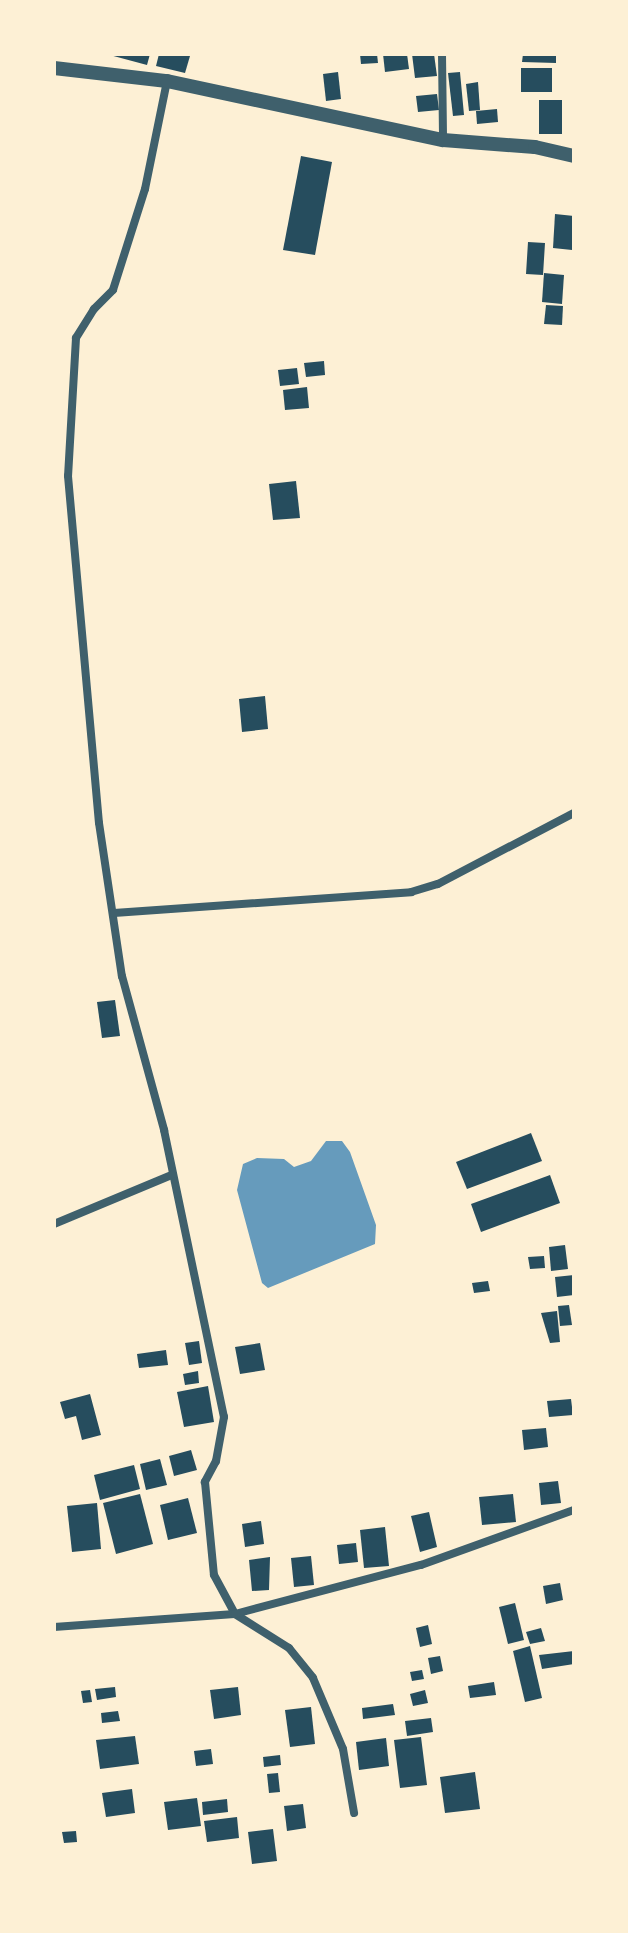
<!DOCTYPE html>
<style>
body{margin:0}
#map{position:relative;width:628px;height:1933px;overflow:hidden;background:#fdf0d5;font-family:Barlow,sans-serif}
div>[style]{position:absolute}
.water>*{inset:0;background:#669bbc}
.building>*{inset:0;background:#264d5e}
.minor>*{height:8px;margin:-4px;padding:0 4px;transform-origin:4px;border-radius:4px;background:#3f606c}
.tertiary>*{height:14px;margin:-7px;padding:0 7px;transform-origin:7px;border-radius:7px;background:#3f606c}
span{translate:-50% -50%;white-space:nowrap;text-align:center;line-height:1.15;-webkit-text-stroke:7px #fdf0d5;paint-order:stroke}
.frame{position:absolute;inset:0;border:56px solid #fdf0d5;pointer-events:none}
</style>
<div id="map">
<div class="water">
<div style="clip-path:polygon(326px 1141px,342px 1141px,350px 1152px,376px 1225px,375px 1244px,268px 1288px,262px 1283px,237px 1190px,243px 1164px,257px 1158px,284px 1159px,294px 1167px,311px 1161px)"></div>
</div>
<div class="building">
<div style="clip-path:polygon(106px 54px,150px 54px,147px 65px)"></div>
<div style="clip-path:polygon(159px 54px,190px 56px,185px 73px,156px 66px)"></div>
<div style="clip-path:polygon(360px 54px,377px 54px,378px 63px,361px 64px)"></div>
<div style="clip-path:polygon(383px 54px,407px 54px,409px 69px,385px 72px)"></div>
<div style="clip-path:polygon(412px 54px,434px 54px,437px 76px,415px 78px)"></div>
<div style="clip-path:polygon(523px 54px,556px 54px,556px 63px,522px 62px)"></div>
<div style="clip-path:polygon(521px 68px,552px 68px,552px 92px,521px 92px)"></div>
<div style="clip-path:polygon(338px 72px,341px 99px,326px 101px,323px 74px)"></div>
<div style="clip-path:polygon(460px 72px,464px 115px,453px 116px,448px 73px)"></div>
<div style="clip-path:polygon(478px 82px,480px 110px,469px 111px,466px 84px)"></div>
<div style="clip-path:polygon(437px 94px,439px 110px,418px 112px,416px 96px)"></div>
<div style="clip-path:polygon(539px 100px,562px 100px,562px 134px,539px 134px)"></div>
<div style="clip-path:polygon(497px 109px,498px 122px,477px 124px,476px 111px)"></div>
<div style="clip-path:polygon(301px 156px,332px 162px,315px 255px,283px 250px)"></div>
<div style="clip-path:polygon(555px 214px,574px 216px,572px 250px,553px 248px)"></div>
<div style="clip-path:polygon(528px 242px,545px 243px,543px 275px,526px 274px)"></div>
<div style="clip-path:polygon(544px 273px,564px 275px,562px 304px,542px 302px)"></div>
<div style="clip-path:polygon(546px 305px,563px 306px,562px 325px,544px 324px)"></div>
<div style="clip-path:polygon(324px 361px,325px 375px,306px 377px,304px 363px)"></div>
<div style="clip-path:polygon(297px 368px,299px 384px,280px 386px,278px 370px)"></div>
<div style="clip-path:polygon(307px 387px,309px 408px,285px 410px,283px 390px)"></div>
<div style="clip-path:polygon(296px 481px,300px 518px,273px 520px,269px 484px)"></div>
<div style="clip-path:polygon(265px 696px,268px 729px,242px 732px,239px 699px)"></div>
<div style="clip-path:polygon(115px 1000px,120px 1036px,102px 1038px,97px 1002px)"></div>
<div style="clip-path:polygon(531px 1133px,542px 1161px,467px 1189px,456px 1162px)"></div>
<div style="clip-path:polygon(550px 1175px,560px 1203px,481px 1232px,471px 1204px)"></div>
<div style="clip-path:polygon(565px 1245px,568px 1269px,551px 1271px,549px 1247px)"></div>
<div style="clip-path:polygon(544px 1256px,545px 1268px,530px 1269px,528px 1257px)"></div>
<div style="clip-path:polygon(574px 1275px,574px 1295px,557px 1297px,555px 1277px)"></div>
<div style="clip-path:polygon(488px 1281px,490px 1291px,474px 1293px,472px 1283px)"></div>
<div style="clip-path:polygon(569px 1305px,572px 1325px,560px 1326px,558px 1306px)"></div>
<div style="clip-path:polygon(557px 1311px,560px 1342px,550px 1343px,541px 1313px)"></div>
<div style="clip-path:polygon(199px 1341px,202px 1363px,189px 1365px,185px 1343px)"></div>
<div style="clip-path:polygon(260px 1343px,265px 1370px,240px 1374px,235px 1347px)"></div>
<div style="clip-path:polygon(166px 1350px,168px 1365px,139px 1368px,137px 1354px)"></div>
<div style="clip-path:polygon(198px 1371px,199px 1383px,185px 1385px,183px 1374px)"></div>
<div style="clip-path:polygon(208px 1386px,214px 1422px,184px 1427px,177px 1392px)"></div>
<div style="clip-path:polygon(90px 1394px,101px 1435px,82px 1440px,76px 1416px,65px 1419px,60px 1402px)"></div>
<div style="clip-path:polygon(571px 1399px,573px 1415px,549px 1417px,547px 1401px)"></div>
<div style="clip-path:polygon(546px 1428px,548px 1447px,524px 1450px,522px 1430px)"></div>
<div style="clip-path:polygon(191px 1450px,197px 1470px,174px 1476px,169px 1456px)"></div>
<div style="clip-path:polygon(160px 1459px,167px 1485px,146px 1490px,140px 1464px)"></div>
<div style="clip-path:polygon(134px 1465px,140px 1489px,100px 1500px,94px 1475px)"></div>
<div style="clip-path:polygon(558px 1481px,561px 1503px,541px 1505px,539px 1483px)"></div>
<div style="clip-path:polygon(140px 1494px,153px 1544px,116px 1554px,103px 1503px)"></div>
<div style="clip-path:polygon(513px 1494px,516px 1522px,482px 1525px,479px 1497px)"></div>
<div style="clip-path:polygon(188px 1498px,197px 1533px,168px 1540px,160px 1505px)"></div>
<div style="clip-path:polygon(97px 1503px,101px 1549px,72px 1552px,67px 1506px)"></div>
<div style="clip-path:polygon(429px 1512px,437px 1547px,420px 1552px,411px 1516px)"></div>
<div style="clip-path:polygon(261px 1521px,264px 1544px,245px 1547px,242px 1524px)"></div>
<div style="clip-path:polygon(385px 1527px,389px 1566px,364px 1568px,360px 1530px)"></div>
<div style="clip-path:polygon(356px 1543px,358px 1562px,339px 1564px,337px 1545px)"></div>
<div style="clip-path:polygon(311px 1556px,314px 1585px,294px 1587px,291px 1558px)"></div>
<div style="clip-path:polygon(270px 1557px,269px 1590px,252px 1591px,249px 1560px)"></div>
<div style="clip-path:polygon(560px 1583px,563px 1600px,546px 1604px,543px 1586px)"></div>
<div style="clip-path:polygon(515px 1603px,524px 1640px,508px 1644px,499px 1607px)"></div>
<div style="clip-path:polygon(428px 1625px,432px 1644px,420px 1647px,416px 1628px)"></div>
<div style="clip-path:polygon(541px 1628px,545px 1641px,530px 1644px,526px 1632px)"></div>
<div style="clip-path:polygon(530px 1646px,542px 1698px,525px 1702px,513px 1651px)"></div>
<div style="clip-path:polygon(574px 1651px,574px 1664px,542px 1669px,539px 1655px)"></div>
<div style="clip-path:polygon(440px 1656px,443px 1671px,431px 1674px,428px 1658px)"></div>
<div style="clip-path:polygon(422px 1670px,424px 1679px,412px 1681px,410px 1672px)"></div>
<div style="clip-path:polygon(494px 1682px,496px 1695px,470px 1698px,468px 1686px)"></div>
<div style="clip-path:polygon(115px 1687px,116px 1697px,97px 1700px,95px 1689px)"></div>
<div style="clip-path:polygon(238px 1687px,241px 1715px,214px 1719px,210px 1690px)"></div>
<div style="clip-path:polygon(90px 1690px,92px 1702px,83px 1703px,81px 1691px)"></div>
<div style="clip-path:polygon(425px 1690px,428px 1703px,413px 1706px,410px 1694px)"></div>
<div style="clip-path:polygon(393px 1704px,395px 1715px,363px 1719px,362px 1708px)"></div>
<div style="clip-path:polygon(311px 1707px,315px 1744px,290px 1747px,285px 1710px)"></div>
<div style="clip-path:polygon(118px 1711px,120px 1721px,102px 1723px,101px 1713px)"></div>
<div style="clip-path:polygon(431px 1718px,433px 1732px,407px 1736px,405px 1721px)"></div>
<div style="clip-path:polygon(135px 1736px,139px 1764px,100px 1769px,96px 1740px)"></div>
<div style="clip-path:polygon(421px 1737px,427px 1785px,400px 1788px,394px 1740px)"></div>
<div style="clip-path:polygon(386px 1738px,389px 1766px,359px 1770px,356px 1742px)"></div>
<div style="clip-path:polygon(211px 1749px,213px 1764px,196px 1766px,194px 1751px)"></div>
<div style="clip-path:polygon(280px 1755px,281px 1765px,264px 1767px,263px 1757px)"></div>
<div style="clip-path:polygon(475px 1772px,480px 1809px,445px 1813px,440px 1777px)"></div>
<div style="clip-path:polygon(278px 1773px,280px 1792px,269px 1793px,267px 1774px)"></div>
<div style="clip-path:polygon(132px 1789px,135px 1813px,106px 1817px,102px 1793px)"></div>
<div style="clip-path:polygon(197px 1798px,201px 1826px,168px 1830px,164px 1802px)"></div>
<div style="clip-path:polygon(227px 1799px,228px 1812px,203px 1815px,202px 1802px)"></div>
<div style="clip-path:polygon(303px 1804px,306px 1828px,287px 1831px,284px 1806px)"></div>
<div style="clip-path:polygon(237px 1817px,239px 1838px,207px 1842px,204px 1821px)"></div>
<div style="clip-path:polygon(273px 1829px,277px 1861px,252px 1864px,248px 1832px)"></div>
<div style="clip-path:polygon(76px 1831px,77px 1842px,64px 1843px,62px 1832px)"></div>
</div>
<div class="minor">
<div style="left:442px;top:54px;width:86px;rotate:89.3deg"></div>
<div style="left:167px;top:81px;width:110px;rotate:101.5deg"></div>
<div style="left:145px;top:189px;width:106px;rotate:107.6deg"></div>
<div style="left:113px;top:290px;width:27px;rotate:135deg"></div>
<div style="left:94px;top:309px;width:34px;rotate:122deg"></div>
<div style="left:76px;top:338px;width:138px;rotate:93.3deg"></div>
<div style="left:68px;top:476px;width:348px;rotate:84.9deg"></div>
<div style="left:99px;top:823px;width:155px;rotate:81.5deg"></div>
<div style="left:122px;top:976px;width:160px;rotate:74.7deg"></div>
<div style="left:164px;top:1130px;width:293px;rotate:78.2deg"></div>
<div style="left:224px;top:1417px;width:45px;rotate:100.3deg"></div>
<div style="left:216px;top:1461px;width:24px;rotate:118deg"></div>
<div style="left:205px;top:1482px;width:93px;rotate:84.5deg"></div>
<div style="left:214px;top:1575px;width:44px;rotate:61.7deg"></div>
<div style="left:235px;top:1614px;width:64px;rotate:32.2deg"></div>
<div style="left:289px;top:1648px;width:38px;rotate:51deg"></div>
<div style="left:313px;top:1678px;width:77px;rotate:67.1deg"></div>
<div style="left:343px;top:1749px;width:65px;rotate:80.2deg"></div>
<div style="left:114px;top:913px;width:298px;rotate:-4deg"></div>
<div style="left:411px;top:892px;width:28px;rotate:-17deg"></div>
<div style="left:438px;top:884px;width:153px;rotate:-27.6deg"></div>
<div style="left:54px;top:1224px;width:128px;rotate:-22.6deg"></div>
<div style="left:54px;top:1627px;width:181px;rotate:-4.1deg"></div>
<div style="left:235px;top:1614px;width:192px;rotate:-14.8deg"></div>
<div style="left:421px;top:1565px;width:163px;rotate:-19.8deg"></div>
</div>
<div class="tertiary">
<div style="left:54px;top:68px;width:114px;rotate:6.6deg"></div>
<div style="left:167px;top:81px;width:282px;rotate:12.1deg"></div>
<div style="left:443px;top:140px;width:92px;rotate:4.4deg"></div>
<div style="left:535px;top:147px;width:40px;rotate:13deg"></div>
</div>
<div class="frame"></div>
</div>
